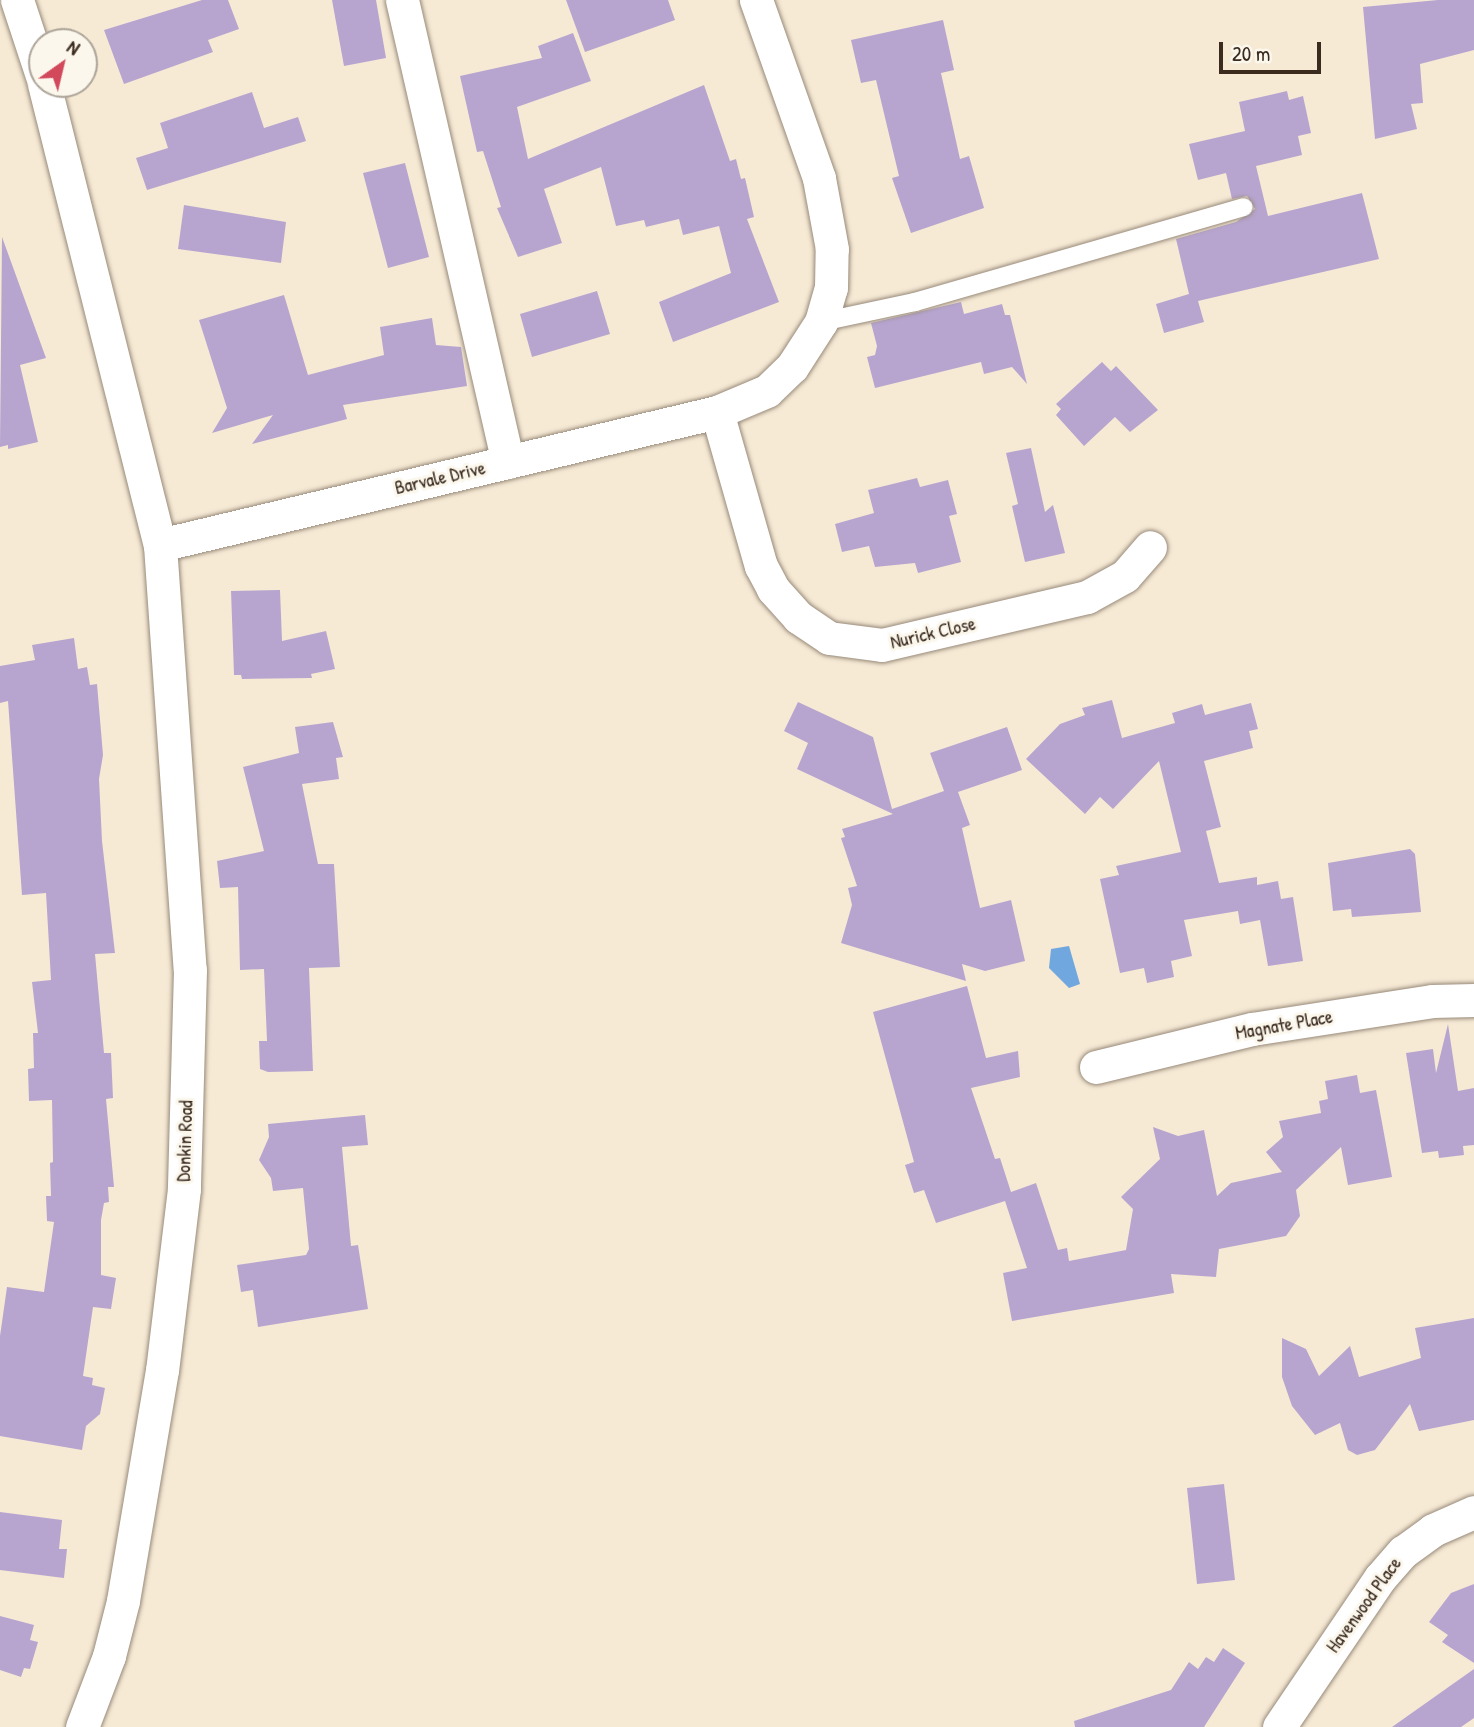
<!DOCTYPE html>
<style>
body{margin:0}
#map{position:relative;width:1474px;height:1727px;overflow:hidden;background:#f6ead5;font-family:"Patrick Hand",sans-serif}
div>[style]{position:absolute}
.water>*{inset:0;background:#70a7de}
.building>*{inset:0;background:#b7a5d0}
.roads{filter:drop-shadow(0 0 2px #988a7a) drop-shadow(0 0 2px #988a7a)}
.lane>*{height:18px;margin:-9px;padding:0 9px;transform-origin:9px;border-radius:9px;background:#fff}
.street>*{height:33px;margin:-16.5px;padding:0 16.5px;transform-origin:16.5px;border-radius:16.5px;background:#fff}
span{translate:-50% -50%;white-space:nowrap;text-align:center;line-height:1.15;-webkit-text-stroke:6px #fbf7ec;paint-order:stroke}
.street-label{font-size:19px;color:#3b2a1e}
.north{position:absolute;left:28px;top:28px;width:70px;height:70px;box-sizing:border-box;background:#fbf7ec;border:2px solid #aea59a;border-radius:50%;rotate:34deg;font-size:19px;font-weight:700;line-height:28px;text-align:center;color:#3b2a1e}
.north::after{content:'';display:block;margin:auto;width:24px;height:32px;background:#d1495b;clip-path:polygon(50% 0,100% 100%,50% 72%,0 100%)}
.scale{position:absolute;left:1219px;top:42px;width:102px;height:32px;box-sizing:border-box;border:4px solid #3b2a1e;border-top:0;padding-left:9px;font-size:21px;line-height:24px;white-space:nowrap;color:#3b2a1e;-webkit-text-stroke:5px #fbf7ec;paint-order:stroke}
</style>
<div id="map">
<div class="water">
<div style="clip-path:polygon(1069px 946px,1080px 984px,1069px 988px,1049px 968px,1051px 949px)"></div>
</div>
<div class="building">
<div style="clip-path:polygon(202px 0,228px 0,239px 29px,208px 40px,213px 52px,124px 84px,104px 30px)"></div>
<div style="clip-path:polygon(332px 0,376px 0,386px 58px,344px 66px)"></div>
<div style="clip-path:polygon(566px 0,668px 0,675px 20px,585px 52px)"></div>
<div style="clip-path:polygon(1438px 0,1474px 0,1474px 50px,1420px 64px,1423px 103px,1411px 104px,1417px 129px,1375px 139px,1363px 7px)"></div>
<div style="clip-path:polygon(943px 20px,954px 70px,941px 73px,960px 159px,969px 156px,984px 208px,911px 233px,892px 178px,899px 176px,876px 80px,861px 83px,851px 40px)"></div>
<div style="clip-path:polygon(573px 33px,591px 81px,517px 107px,528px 159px,704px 85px,730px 161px,736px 159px,741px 179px,745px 178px,754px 217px,747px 219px,779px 302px,673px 342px,659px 302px,731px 273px,719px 226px,683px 235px,679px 219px,646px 227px,644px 220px,616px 226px,601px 167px,544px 189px,562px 243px,518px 257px,497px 208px,501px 207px,483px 151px,477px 152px,460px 76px,542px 58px,538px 46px)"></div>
<div style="clip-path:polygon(1287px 91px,1289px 100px,1303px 96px,1311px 133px,1298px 136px,1302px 155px,1256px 166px,1268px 216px,1362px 193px,1379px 259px,1198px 301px,1204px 322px,1164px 333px,1156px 304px,1189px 294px,1176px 239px,1236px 222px,1255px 209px,1247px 196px,1232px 199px,1226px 173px,1198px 180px,1189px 144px,1245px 131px,1239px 102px)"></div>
<div style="clip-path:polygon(252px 92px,264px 128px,298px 117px,306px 141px,147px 190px,136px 158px,168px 148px,160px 123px)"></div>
<div style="clip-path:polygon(405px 163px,429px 257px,388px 268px,363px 173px)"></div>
<div style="clip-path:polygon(184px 205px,286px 222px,281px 263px,178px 249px)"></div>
<div style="clip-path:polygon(2px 237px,46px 358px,20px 365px,38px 442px,8px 449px,8px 445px,0 447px)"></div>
<div style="clip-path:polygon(597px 291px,610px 334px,532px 357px,520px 314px)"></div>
<div style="clip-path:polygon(284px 295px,308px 375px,384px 355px,380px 327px,432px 318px,436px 345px,461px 347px,467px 386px,343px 405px,347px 419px,252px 444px,273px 415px,212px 433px,227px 408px,199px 320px)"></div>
<div style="clip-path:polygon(961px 302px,964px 314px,1002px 304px,1005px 315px,1010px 315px,1027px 384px,1012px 367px,984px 374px,981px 362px,875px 388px,867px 357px,875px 355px,877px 346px,871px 323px)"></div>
<div style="clip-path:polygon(1102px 362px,1111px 371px,1116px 366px,1158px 410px,1130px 432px,1115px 417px,1084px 446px,1056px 415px,1061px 409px,1056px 404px)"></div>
<div style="clip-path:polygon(1031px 448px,1045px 512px,1053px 505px,1065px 553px,1025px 562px,1012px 506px,1018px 504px,1006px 453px)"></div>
<div style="clip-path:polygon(917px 478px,920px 487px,948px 480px,957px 514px,949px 516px,961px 562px,918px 573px,915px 563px,875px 567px,869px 546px,842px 552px,835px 524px,874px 513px,868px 490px)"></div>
<div style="clip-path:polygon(280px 590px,282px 641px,326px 631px,335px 669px,311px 674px,312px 678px,242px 679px,241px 675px,234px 675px,231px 591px)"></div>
<div style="clip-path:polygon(74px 638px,78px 669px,87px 667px,90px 685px,97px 684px,103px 755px,99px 779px,102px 841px,115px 953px,95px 954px,104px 1053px,111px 1053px,113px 1098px,106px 1099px,114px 1187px,108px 1187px,109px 1202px,104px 1203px,101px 1220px,101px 1275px,116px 1278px,111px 1309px,93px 1307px,83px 1376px,93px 1378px,92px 1385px,105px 1388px,100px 1414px,86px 1426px,82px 1450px,0 1436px,0 1336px,7px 1287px,44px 1292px,54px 1222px,47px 1221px,46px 1196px,51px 1196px,50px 1163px,53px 1162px,52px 1100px,29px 1101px,28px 1069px,34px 1068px,33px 1033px,38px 1033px,32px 982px,51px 980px,46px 893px,22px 895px,8px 701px,0 703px,0 666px,35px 660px,32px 645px)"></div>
<div style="clip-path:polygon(1112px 700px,1122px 738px,1175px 723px,1172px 713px,1202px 704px,1205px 715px,1251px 703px,1258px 729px,1249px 731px,1253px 748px,1204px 761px,1221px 827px,1206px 831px,1219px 883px,1257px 877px,1257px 885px,1278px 881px,1281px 899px,1293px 897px,1303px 961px,1268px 966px,1260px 920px,1240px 924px,1238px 911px,1184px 920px,1192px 956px,1171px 961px,1174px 977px,1147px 983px,1144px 968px,1120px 973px,1100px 879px,1119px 875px,1116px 866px,1181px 852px,1159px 761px,1113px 809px,1100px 797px,1085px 814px,1026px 759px,1060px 724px,1085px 715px,1082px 708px)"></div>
<div style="clip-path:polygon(798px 702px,873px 737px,892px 809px,944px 791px,930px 753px,1007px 727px,1022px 770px,958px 792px,970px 825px,962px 828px,980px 908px,1011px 900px,1025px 961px,985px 971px,962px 964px,966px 981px,841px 943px,852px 905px,848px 888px,857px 886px,841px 838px,845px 837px,842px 829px,893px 814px,797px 769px,808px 743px,784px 731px)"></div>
<div style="clip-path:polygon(333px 722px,343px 757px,336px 758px,339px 779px,302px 784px,318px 864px,334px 864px,340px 967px,309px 968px,313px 1071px,268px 1072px,260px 1069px,259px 1041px,267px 1041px,264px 969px,240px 970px,238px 887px,220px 888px,217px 861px,264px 851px,243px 767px,299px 753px,295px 727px)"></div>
<div style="clip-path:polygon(1410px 849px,1415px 854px,1421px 912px,1352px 917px,1351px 909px,1333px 911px,1328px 863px)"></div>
<div style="clip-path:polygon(967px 986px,986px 1058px,1018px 1051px,1020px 1077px,971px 1088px,995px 1159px,1000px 1158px,1011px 1192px,1036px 1183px,1058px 1250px,1067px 1248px,1069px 1261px,1126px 1250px,1133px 1209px,1121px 1197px,1160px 1159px,1153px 1127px,1178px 1136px,1204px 1130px,1217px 1196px,1231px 1183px,1282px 1172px,1266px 1152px,1283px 1137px,1279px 1121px,1321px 1113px,1319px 1101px,1328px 1099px,1325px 1081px,1357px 1075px,1360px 1093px,1376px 1090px,1392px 1177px,1348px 1185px,1341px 1147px,1296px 1190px,1300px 1216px,1286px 1236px,1219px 1249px,1216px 1277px,1171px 1274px,1174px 1293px,1012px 1321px,1003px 1273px,1027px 1268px,1005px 1201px,936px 1223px,924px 1190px,914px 1193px,905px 1165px,914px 1162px,873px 1012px)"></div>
<div style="clip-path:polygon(1448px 1024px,1458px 1091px,1474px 1088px,1474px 1145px,1463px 1146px,1464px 1155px,1439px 1158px,1438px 1151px,1422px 1153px,1406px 1053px,1433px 1049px,1436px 1073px)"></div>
<div style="clip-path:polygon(365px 1115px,368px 1145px,342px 1147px,351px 1246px,358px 1245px,368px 1309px,258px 1327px,253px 1290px,241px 1292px,237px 1265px,306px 1255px,309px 1249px,303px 1188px,273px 1191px,271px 1178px,259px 1160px,269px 1137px,268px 1124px)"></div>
<div style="clip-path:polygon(1474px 1318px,1474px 1420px,1419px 1431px,1410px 1404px,1375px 1450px,1357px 1455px,1348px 1450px,1340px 1423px,1315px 1435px,1292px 1406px,1282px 1377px,1282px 1338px,1306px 1349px,1319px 1376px,1350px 1346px,1359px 1377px,1421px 1358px,1415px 1328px)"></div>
<div style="clip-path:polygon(1224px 1484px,1235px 1580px,1197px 1584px,1187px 1488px)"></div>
<div style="clip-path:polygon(0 1512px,62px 1520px,59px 1549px,67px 1549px,64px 1578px,0 1570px)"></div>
<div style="clip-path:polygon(1474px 1584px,1474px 1663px,1442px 1642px,1448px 1635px,1429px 1622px,1451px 1593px)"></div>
<div style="clip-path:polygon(0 1616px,34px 1625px,30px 1640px,38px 1642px,30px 1669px,24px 1668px,21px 1677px,0 1670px)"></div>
<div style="clip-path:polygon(1223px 1648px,1245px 1663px,1204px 1727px,1075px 1727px,1074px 1721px,1171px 1690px,1189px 1662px,1198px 1669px,1206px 1657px,1214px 1662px)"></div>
<div style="clip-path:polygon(1474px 1669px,1474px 1718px,1461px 1727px,1392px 1727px)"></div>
</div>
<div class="roads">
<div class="lane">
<div style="left:821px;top:322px;width:96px;rotate:-12deg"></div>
<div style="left:915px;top:302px;width:342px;rotate:-16.1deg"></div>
</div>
<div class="street">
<div style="left:17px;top:0;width:80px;rotate:71.8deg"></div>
<div style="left:402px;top:0;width:474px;rotate:77.1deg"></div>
<div style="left:44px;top:84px;width:475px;rotate:75.9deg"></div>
<div style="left:160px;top:545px;width:426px;rotate:86deg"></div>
<div style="left:190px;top:970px;width:219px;rotate:91.6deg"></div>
<div style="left:184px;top:1189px;width:182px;rotate:96.9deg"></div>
<div style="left:162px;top:1370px;width:234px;rotate:99.6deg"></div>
<div style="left:123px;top:1601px;width:57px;rotate:104.3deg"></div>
<div style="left:109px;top:1656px;width:76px;rotate:110.8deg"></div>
<div style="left:717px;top:412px;width:160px;rotate:74.1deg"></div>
<div style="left:761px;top:566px;width:26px;rotate:62deg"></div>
<div style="left:773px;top:589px;width:38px;rotate:48deg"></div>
<div style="left:798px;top:617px;width:37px;rotate:34deg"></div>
<div style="left:829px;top:638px;width:53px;rotate:7.5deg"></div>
<div style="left:882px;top:645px;width:211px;rotate:-13.2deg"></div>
<div style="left:1087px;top:597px;width:43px;rotate:-28.9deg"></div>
<div style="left:1125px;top:576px;width:38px;rotate:-49deg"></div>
<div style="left:160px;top:545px;width:573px;rotate:-13.43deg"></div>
<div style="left:717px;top:412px;width:54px;rotate:-22.8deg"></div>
<div style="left:767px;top:391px;width:35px;rotate:-44deg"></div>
<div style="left:792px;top:367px;width:54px;rotate:-57.2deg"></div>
<div style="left:821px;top:322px;width:35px;rotate:-74deg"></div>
<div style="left:831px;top:288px;width:39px;rotate:-89deg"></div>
<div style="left:832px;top:249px;width:72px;rotate:-100.4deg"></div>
<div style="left:819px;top:178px;width:189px;rotate:-109.5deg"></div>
<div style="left:1096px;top:1067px;width:161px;rotate:-13.7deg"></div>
<div style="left:1252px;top:1029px;width:182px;rotate:-8.8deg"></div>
<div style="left:1432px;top:1001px;width:42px;rotate:-1.4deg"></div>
<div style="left:1279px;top:1727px;width:180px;rotate:-55.9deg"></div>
<div style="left:1380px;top:1578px;width:35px;rotate:-49deg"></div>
<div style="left:1403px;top:1552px;width:37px;rotate:-36deg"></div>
<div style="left:1433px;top:1530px;width:45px;rotate:-23.7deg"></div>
</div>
</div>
<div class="street-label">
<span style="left:440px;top:478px;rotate:-13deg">Barvale Drive</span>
<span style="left:933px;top:633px;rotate:-13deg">Nurick Close</span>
<span style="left:1284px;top:1025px;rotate:-10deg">Magnate Place</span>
<span style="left:185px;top:1141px;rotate:-88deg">Donkin Road</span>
<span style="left:1364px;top:1605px;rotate:-54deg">Havenwood Place</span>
</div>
<div class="north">N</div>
<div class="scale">20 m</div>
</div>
